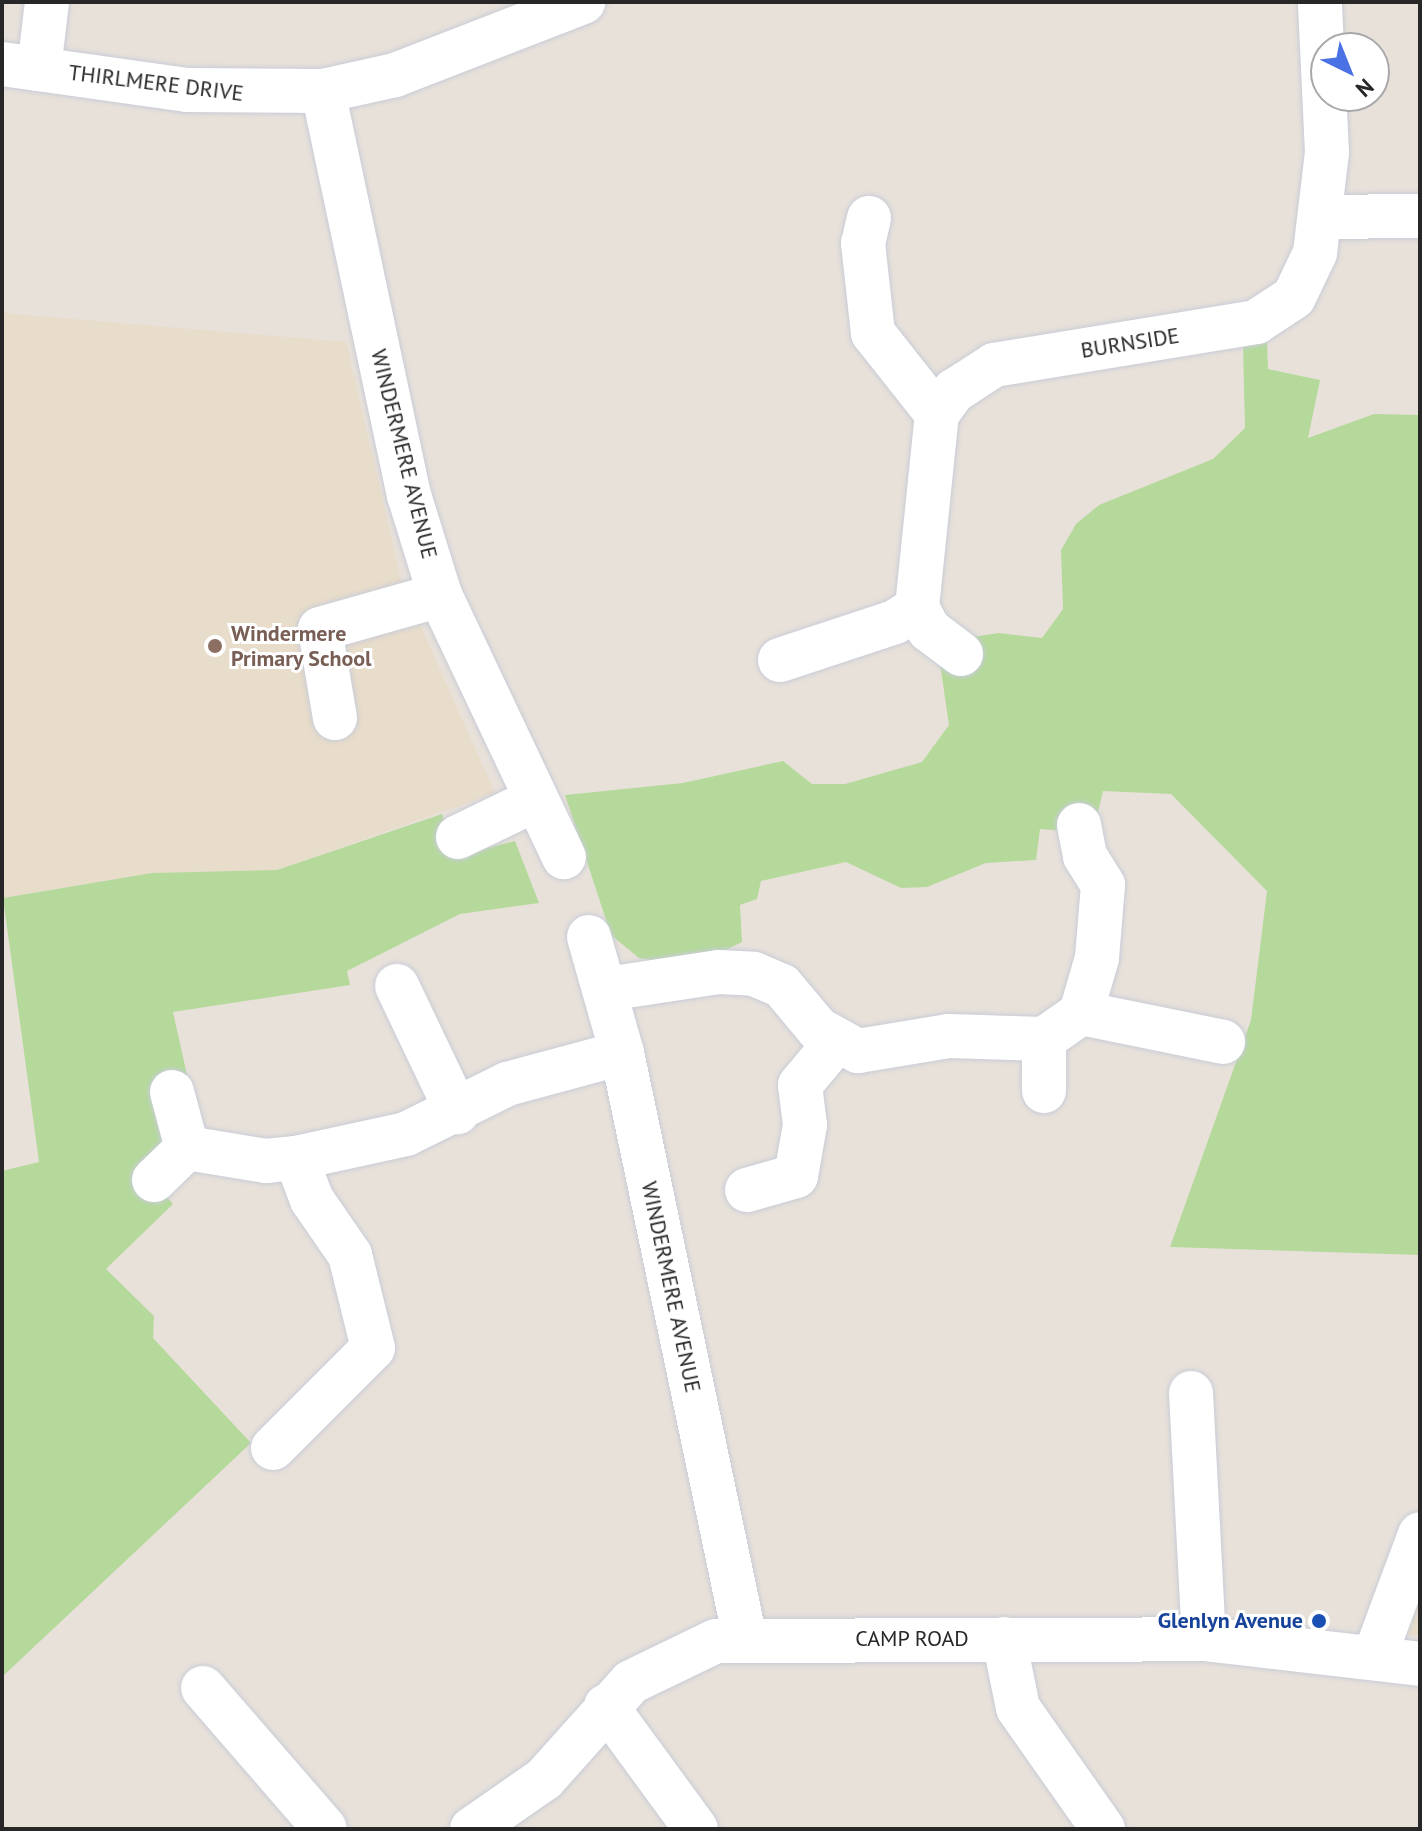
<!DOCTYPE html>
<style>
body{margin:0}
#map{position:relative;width:1422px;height:1831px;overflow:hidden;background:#e8e1da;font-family:"PT Sans",sans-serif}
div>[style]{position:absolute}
.education>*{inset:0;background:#e8dcca}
.green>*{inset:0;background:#b5d99b}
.roads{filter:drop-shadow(0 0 2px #c8ccd7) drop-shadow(0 0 2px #c8ccd7)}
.minor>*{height:44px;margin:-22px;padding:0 22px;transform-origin:22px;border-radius:22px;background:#fff}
.dots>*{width:22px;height:22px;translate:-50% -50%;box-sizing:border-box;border:4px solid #fff;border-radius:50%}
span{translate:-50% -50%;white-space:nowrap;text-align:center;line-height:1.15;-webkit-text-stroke:6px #fff;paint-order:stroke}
.street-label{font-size:22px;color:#272727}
.education-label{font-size:22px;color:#785e54;font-weight:700}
.left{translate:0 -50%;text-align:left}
.transit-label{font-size:22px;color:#164399;font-weight:700}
.right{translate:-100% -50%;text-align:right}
.frame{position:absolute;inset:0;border:4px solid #272727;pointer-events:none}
.north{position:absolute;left:1310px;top:32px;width:80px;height:80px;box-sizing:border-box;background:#fff;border:2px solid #a9a9a9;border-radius:50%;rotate:137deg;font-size:22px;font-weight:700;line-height:32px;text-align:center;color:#272727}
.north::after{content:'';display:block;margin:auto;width:28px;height:36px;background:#4a72e4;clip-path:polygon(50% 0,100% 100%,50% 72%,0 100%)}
</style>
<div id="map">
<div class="education">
<div style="clip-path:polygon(2px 313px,346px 342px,402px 584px,495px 793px,277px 870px,152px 873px,2px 898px)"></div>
<div style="clip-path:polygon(1420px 1591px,1420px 1635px,1402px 1635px)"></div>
</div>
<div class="green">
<div style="clip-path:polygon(1267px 342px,1268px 369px,1320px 380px,1308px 438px,1374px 414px,1420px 415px,1420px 1255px,1170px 1247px,1251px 1020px,1267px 891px,1171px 794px,1103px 791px,1093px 833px,1040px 829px,1036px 860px,986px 863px,927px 887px,901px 888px,846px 862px,761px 881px,757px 899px,740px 905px,742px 942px,691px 967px,639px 958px,611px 935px,565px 795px,683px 783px,783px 761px,812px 784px,845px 784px,922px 762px,949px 725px,937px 643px,998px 633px,1042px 638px,1063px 609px,1061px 550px,1076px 524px,1099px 505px,1213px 459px,1245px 428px,1243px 346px)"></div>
<div style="clip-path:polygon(442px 814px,459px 855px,515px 841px,539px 903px,460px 914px,347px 971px,350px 985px,173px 1012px,189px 1084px,167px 1148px,145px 1171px,173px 1204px,106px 1269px,154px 1316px,153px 1338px,251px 1443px,2px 1677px,2px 1171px,39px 1162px,3px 898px,152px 873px,277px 870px)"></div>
</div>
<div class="roads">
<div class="minor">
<div style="left:2px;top:64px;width:187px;rotate:8deg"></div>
<div style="left:187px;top:90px;width:136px;rotate:0.4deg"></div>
<div style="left:323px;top:91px;width:74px;rotate:-12.5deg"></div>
<div style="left:395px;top:75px;width:202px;rotate:-21.2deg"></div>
<div style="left:39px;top:69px;width:67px;rotate:-83.2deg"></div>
<div style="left:323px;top:91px;width:413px;rotate:78deg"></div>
<div style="left:409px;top:495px;width:105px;rotate:72.8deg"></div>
<div style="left:440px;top:595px;width:290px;rotate:64.7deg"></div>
<div style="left:1321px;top:217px;width:99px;rotate:-0.6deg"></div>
<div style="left:869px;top:218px;width:26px;rotate:103deg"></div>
<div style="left:863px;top:243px;width:91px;rotate:83.7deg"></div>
<div style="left:873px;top:333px;width:103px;rotate:51.7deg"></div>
<div style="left:961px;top:654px;width:40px;rotate:-143deg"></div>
<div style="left:929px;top:630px;width:26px;rotate:-118deg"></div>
<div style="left:917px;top:607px;width:194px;rotate:-84.1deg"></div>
<div style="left:937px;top:414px;width:29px;rotate:-54deg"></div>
<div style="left:954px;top:391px;width:48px;rotate:-33deg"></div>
<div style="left:994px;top:365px;width:266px;rotate:-9.3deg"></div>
<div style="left:1256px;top:322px;width:45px;rotate:-33.3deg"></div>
<div style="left:1294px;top:297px;width:49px;rotate:-64.5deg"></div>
<div style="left:1315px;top:253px;width:101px;rotate:-83.2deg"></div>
<div style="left:1327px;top:153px;width:151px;rotate:-92.7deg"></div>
<div style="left:780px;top:660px;width:121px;rotate:-18.3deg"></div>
<div style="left:895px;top:622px;width:27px;rotate:-33deg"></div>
<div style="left:335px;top:718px;width:90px;rotate:-99.6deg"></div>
<div style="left:320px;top:629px;width:125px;rotate:-15.8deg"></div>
<div style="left:1079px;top:825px;width:32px;rotate:79deg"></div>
<div style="left:1085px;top:856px;width:34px;rotate:58deg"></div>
<div style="left:1103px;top:885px;width:73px;rotate:94.7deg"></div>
<div style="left:1097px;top:958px;width:57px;rotate:106.2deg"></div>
<div style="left:458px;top:837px;width:85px;rotate:-25.7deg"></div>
<div style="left:589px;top:937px;width:121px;rotate:74.1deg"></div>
<div style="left:622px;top:1053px;width:599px;rotate:78.15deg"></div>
<div style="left:397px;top:986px;width:140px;rotate:64.5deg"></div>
<div style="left:607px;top:989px;width:113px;rotate:-8.6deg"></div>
<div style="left:719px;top:972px;width:35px;rotate:3deg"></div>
<div style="left:754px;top:974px;width:30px;rotate:23deg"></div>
<div style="left:782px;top:986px;width:56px;rotate:50.1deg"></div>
<div style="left:818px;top:1029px;width:46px;rotate:28.8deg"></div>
<div style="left:858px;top:1051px;width:92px;rotate:-9.4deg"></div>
<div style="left:949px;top:1036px;width:95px;rotate:1.8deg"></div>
<div style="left:1044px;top:1039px;width:45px;rotate:-35.1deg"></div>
<div style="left:1081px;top:1013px;width:145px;rotate:11.5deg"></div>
<div style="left:1044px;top:1091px;width:52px;rotate:-90deg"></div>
<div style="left:187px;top:1148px;width:80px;rotate:9.3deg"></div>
<div style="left:266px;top:1161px;width:30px;rotate:-6deg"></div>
<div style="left:296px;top:1158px;width:113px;rotate:-12.3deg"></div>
<div style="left:406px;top:1134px;width:113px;rotate:-26.3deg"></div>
<div style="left:507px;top:1084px;width:119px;rotate:-15.1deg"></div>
<div style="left:154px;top:1180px;width:46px;rotate:-44.1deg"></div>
<div style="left:187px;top:1148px;width:58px;rotate:-105deg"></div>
<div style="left:747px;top:1190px;width:51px;rotate:-15.9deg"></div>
<div style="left:796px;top:1176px;width:52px;rotate:-80deg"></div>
<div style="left:805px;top:1125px;width:40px;rotate:-97.1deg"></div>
<div style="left:800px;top:1085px;width:55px;rotate:-50.2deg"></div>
<div style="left:1191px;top:1393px;width:246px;rotate:87deg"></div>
<div style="left:273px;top:1448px;width:141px;rotate:-45deg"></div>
<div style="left:373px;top:1348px;width:96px;rotate:-103.9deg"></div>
<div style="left:350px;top:1255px;width:67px;rotate:-124.6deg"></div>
<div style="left:312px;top:1200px;width:45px;rotate:-110.9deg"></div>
<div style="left:1004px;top:1639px;width:70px;rotate:78.5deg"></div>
<div style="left:1018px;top:1708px;width:148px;rotate:54.9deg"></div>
<div style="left:1374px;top:1658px;width:132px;rotate:-69.6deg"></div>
<div style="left:203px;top:1688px;width:186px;rotate:49.1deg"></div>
<div style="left:606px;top:1706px;width:152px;rotate:53.8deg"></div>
<div style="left:472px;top:1829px;width:88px;rotate:-34.8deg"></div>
<div style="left:544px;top:1779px;width:130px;rotate:-48.1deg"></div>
<div style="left:631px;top:1682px;width:94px;rotate:-25.8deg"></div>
<div style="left:716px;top:1641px;width:488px;rotate:-0.2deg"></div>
<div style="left:1204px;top:1639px;width:217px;rotate:6.6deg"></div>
</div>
</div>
<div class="dots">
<div style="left:215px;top:646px;background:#8d6e63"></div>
<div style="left:1319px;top:1621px;background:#1a4fb4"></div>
</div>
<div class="street-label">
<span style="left:156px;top:83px;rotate:7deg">THIRLMERE DRIVE</span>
<span style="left:1130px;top:343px;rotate:-9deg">BURNSIDE</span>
<span style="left:404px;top:454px;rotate:76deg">WINDERMERE AVENUE</span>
<span style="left:671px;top:1287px;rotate:78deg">WINDERMERE AVENUE</span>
<span style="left:912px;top:1639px">CAMP ROAD</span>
</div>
<div class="education-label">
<span class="left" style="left:231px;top:646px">Windermere<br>Primary School</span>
</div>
<div class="transit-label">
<span class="right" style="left:1303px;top:1621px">Glenlyn Avenue</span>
</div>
<div class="frame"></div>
<div class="north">N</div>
</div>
